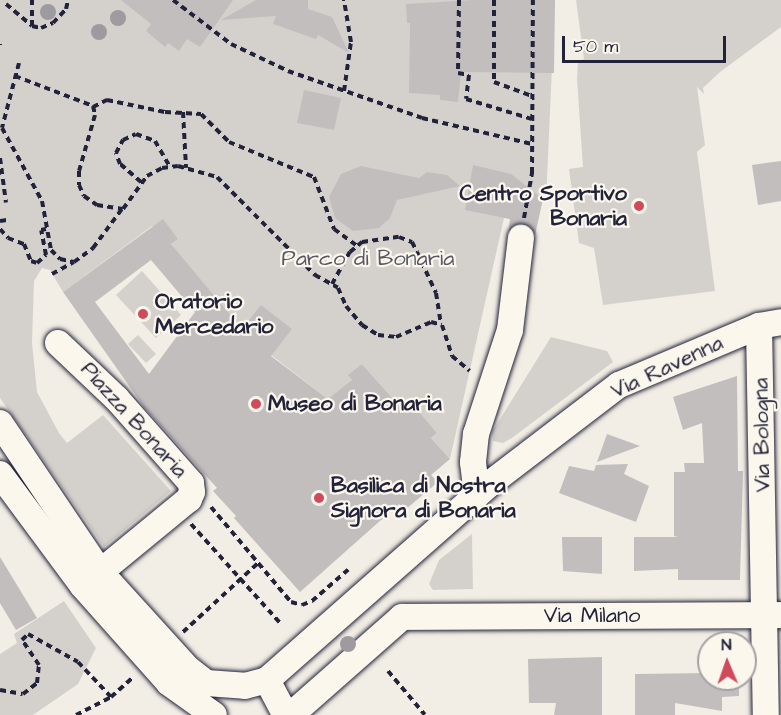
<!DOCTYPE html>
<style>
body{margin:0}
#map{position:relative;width:781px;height:715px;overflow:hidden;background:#f2eee5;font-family:"Architects Daughter",sans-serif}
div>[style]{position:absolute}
.green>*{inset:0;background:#d4d1cc}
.building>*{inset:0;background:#c2bebe}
.path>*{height:4px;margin-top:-2px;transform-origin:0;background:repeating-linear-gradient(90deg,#22223b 0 6px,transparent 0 10.5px)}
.roads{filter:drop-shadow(0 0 2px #22223b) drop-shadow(0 0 2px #22223b)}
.minor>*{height:26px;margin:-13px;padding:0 13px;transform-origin:13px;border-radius:13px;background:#fbf7ec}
.trees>*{width:16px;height:16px;margin:-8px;border-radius:50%;background:#9d9b9f}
.dots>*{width:16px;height:16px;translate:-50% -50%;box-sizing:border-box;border:3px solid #fbf7ec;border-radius:50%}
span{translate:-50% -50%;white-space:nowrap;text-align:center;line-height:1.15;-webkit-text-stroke:4.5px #fbf7ec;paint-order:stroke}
.poi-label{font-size:22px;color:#22223b;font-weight:700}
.right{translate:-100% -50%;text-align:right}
.left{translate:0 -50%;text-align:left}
.park-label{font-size:22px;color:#575766}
.street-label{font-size:22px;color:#22223b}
.north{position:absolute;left:697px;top:631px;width:60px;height:60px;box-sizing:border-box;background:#fbf7ec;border:2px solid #a4a2a5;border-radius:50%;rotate:358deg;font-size:16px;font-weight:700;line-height:24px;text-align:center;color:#22223b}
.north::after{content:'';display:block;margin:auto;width:21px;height:27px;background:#d1495b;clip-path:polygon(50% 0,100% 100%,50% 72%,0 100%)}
.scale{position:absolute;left:562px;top:36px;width:164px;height:27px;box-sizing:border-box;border:3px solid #22223b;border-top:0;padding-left:8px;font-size:18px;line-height:21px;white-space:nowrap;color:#22223b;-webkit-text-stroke:4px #fbf7ec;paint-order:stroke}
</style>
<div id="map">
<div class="green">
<div style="clip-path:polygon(0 0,555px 0,546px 201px,539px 200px,534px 241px,508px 234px,510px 219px,504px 218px,450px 459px,431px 438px,437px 433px,411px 402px,402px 409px,362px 364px,349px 376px,352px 380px,332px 402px,218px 314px,171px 244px,178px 239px,152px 226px,63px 292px,50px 270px,42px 268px,34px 281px,32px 343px,37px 392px,59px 433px,67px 443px,103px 415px,171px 491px,104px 547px,0 398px)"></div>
<div style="clip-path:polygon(576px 0,781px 0,781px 27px,720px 72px,703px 88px,704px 94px,697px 87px,705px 145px,697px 152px,715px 291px,603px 305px,594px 248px,579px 243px,569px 169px,583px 167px,577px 79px,578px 61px,584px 59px)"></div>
<div style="clip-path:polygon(142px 271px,181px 315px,156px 338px,116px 295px)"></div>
<div style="clip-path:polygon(138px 335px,156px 354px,146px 363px,128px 344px)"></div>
<div style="clip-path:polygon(551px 337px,607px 351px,613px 362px,512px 438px,503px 443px,493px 441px,492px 432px)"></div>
<div style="clip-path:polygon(472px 534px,473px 589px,433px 590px,429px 584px,439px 560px)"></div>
<div style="clip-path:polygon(64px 601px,96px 648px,78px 684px,33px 715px,0 715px,0 654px,17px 643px,14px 634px)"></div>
</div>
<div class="building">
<div style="clip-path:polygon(121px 0,233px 0,200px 47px,187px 39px,179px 51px,168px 43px,165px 47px,146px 31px,151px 24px)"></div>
<div style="clip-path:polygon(256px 0,308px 0,308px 9px,332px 17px,349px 53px,318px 35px,316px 39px,273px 24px,276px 16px,221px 20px)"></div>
<div style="clip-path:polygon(473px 0,555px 0,554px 73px,461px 72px,458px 102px,440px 100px,440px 95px,409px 93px,410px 23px,407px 23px,406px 4px)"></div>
<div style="clip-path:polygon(304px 90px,341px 98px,334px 130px,297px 123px)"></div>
<div style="clip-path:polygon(781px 161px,781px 201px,758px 205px,752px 165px)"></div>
<div style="clip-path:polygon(473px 165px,511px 174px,543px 199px,535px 235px,523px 223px,509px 230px,510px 219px,465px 210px)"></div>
<div style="clip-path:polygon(361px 166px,419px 178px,427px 172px,447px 175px,460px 186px,397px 200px,390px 218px,379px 228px,353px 231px,335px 218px,329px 197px,341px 174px)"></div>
<div style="clip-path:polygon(evenodd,163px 219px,178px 239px,171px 244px,242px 329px,261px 305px,292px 329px,271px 356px,328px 399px,352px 380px,348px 375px,362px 364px,402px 409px,411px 402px,437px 433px,431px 438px,450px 459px,431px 475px,438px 482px,405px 510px,399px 504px,300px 592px,234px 518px,236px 516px,213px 491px,217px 488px,144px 407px,63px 292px,163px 219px,151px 260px,195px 312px,149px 374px,95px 302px,151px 260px)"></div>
<div style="clip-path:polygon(737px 376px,738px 471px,743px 471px,740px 580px,678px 580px,678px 569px,634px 571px,634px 537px,678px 537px,674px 536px,674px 472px,685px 472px,684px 463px,704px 463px,702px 423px,683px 430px,673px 397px)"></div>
<div style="clip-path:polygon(607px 434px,640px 446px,597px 462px)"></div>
<div style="clip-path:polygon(628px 464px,624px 474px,649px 486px,636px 522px,559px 493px,569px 466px,594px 471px,596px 465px)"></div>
<div style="clip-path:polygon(562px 537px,602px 537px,602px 574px,563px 571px)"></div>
<div style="clip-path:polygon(0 557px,37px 618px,16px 630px,0 603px)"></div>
<div style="clip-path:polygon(602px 657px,602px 715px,554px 715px,556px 703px,529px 703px,528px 659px)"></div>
<div style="clip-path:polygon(709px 673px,709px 679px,739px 679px,739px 696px,722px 697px,722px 711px,675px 703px,675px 715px,635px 715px,635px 674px)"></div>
</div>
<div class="path">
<div style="left:173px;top:0;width:73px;rotate:37.2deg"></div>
<div style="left:231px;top:44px;width:63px;rotate:25.3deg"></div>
<div style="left:288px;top:71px;width:142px;rotate:19.3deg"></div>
<div style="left:422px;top:118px;width:113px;rotate:13.3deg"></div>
<div style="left:459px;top:0;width:73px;rotate:90.8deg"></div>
<div style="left:458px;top:73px;width:11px;rotate:10deg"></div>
<div style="left:469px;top:75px;width:24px;rotate:97deg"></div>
<div style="left:466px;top:99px;width:69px;rotate:16.9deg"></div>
<div style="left:494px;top:0;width:82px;rotate:90deg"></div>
<div style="left:494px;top:82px;width:40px;rotate:20.2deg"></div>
<div style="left:6px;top:4px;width:34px;rotate:40deg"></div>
<div style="left:32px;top:26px;width:26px;rotate:-90deg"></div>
<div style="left:32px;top:26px;width:9px;rotate:13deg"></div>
<div style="left:41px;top:28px;width:13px;rotate:-23deg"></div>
<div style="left:53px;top:23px;width:19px;rotate:-47deg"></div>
<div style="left:66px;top:9px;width:9px;rotate:-77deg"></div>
<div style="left:0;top:45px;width:1px;rotate:-90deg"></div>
<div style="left:19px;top:63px;width:67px;rotate:104.7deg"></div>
<div style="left:2px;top:128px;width:83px;rotate:61.3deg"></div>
<div style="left:42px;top:201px;width:50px;rotate:79.6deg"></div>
<div style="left:51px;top:250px;width:13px;rotate:45deg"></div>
<div style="left:60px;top:259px;width:14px;rotate:12deg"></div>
<div style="left:74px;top:262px;width:24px;rotate:-36deg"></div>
<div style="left:93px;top:248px;width:49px;rotate:-53.4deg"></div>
<div style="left:15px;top:76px;width:84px;rotate:21deg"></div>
<div style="left:93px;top:106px;width:9px;rotate:77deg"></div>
<div style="left:95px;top:115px;width:58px;rotate:105.9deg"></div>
<div style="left:79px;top:171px;width:14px;rotate:90deg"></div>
<div style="left:79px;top:185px;width:12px;rotate:66deg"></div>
<div style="left:84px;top:196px;width:16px;rotate:35deg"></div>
<div style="left:97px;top:205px;width:26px;rotate:9deg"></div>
<div style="left:123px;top:209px;width:41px;rotate:-54deg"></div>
<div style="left:147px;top:176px;width:17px;rotate:-28deg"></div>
<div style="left:162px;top:168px;width:16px;rotate:-7deg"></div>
<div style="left:178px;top:166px;width:41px;rotate:15.8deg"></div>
<div style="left:217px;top:177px;width:139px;rotate:45deg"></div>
<div style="left:315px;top:275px;width:26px;rotate:29deg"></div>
<div style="left:338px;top:288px;width:20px;rotate:66deg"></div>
<div style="left:346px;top:306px;width:25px;rotate:50deg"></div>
<div style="left:362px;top:325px;width:19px;rotate:32deg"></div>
<div style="left:378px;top:335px;width:18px;rotate:6deg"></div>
<div style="left:396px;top:337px;width:38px;rotate:-23deg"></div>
<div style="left:431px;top:322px;width:11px;rotate:15deg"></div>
<div style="left:442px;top:325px;width:33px;rotate:72deg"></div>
<div style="left:452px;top:356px;width:23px;rotate:40deg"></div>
<div style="left:344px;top:91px;width:49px;rotate:-81.9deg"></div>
<div style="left:351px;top:42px;width:43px;rotate:-99.5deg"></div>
<div style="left:93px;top:107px;width:16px;rotate:-27deg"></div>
<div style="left:107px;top:100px;width:59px;rotate:11.7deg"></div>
<div style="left:165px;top:112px;width:36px;rotate:3deg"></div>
<div style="left:201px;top:114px;width:40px;rotate:45deg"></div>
<div style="left:229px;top:142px;width:92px;rotate:22.4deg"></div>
<div style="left:314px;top:177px;width:56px;rotate:69deg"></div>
<div style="left:334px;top:229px;width:29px;rotate:36deg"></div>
<div style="left:183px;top:112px;width:56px;rotate:86.9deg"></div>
<div style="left:0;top:158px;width:45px;rotate:82.4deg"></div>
<div style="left:141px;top:182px;width:28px;rotate:-139deg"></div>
<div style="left:120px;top:164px;width:12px;rotate:-110deg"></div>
<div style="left:116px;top:153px;width:15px;rotate:-62deg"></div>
<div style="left:123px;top:140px;width:14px;rotate:-25deg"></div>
<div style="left:136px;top:134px;width:20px;rotate:20deg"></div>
<div style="left:155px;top:141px;width:30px;rotate:60deg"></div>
<div style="left:524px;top:218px;width:46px;rotate:-79.9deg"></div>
<div style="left:532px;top:173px;width:173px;rotate:-89.7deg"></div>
<div style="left:0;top:221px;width:7px;rotate:-8deg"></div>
<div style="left:0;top:229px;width:12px;rotate:48deg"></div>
<div style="left:8px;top:238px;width:17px;rotate:21deg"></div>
<div style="left:24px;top:244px;width:18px;rotate:68deg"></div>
<div style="left:31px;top:261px;width:6px;rotate:18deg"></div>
<div style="left:37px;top:263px;width:12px;rotate:-42deg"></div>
<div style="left:46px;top:255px;width:25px;rotate:-101deg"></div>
<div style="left:41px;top:230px;width:5px;rotate:-11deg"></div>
<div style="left:52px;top:274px;width:25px;rotate:-29deg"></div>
<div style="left:332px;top:284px;width:37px;rotate:-61deg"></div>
<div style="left:350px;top:252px;width:16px;rotate:-40deg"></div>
<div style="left:362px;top:242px;width:37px;rotate:-8deg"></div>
<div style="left:399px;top:237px;width:14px;rotate:21deg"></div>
<div style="left:412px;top:242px;width:11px;rotate:63deg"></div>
<div style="left:417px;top:252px;width:45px;rotate:65.1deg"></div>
<div style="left:436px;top:293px;width:31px;rotate:81deg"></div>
<div style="left:211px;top:507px;width:124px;rotate:49.9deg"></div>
<div style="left:291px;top:602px;width:11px;rotate:15deg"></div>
<div style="left:302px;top:605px;width:11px;rotate:-22deg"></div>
<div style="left:312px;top:601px;width:50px;rotate:-41deg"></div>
<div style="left:191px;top:524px;width:133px;rotate:48deg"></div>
<div style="left:183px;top:632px;width:102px;rotate:-42.6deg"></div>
<div style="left:388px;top:671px;width:57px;rotate:49.9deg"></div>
<div style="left:0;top:690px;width:23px;rotate:10deg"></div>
<div style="left:23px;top:694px;width:18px;rotate:-38deg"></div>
<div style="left:37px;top:683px;width:18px;rotate:-84deg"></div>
<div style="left:39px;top:665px;width:30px;rotate:-124deg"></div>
<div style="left:22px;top:640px;width:8px;rotate:-45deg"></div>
<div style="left:28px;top:634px;width:57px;rotate:29.2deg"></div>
<div style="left:78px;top:662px;width:48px;rotate:46.7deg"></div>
<div style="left:76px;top:715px;width:39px;rotate:-27deg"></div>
<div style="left:111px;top:697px;width:30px;rotate:-42deg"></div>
</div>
<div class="roads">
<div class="minor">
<div style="left:759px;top:326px;width:389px;rotate:89deg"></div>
<div style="left:58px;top:343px;width:81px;rotate:43.5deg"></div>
<div style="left:117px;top:399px;width:112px;rotate:48.6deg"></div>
<div style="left:191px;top:483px;width:9px;rotate:84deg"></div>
<div style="left:192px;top:492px;width:8px;rotate:113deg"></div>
<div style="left:189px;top:499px;width:137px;rotate:140.6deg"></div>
<div style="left:0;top:423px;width:179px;rotate:56.1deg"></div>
<div style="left:100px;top:572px;width:130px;rotate:47.8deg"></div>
<div style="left:187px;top:668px;width:24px;rotate:38deg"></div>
<div style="left:206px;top:683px;width:39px;rotate:4deg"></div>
<div style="left:245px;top:686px;width:23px;rotate:-15deg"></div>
<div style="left:267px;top:680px;width:295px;rotate:-41.4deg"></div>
<div style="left:488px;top:485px;width:165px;rotate:-37.4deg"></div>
<div style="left:619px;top:385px;width:152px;rotate:-22.9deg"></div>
<div style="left:759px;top:326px;width:22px;rotate:-10deg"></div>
<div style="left:0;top:474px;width:139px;rotate:53.5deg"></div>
<div style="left:83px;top:586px;width:130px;rotate:48.4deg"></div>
<div style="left:169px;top:683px;width:55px;rotate:35.4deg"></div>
<div style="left:477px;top:495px;width:33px;rotate:-97deg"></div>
<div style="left:473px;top:462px;width:28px;rotate:-84deg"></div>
<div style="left:476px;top:434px;width:109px;rotate:-71.9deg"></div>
<div style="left:510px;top:330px;width:93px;rotate:-83.2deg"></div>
<div style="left:402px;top:617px;width:378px;rotate:-0.3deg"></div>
<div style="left:267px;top:680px;width:40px;rotate:62deg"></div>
<div style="left:291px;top:715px;width:148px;rotate:-41.4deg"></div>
</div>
</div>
<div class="trees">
<div style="left:48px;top:12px"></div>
<div style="left:118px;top:18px"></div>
<div style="left:99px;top:32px"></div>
<div style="left:348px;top:644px"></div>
</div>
<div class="dots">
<div style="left:639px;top:206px;background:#d1495b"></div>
<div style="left:143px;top:314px;background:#d1495b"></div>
<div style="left:256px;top:404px;background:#d1495b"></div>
<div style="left:319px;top:498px;background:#d1495b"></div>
</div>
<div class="poi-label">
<span class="right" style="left:627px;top:206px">Centro Sportivo<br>Bonaria</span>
<span class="left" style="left:155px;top:314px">Oratorio<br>Mercedario</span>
<span class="left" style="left:268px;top:404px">Museo di Bonaria</span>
<span class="left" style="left:331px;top:498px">Basilica di Nostra<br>Signora di Bonaria</span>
</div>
<div class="park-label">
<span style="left:368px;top:259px">Parco di Bonaria</span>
</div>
<div class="street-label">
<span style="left:667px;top:367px;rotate:-25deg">Via Ravenna</span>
<span style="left:134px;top:420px;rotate:48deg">Piazza Bonaria</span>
<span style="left:762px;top:435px;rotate:-91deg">Via Bologna</span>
<span style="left:592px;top:616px">Via Milano</span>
</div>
<div class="north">N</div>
<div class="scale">50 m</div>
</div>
